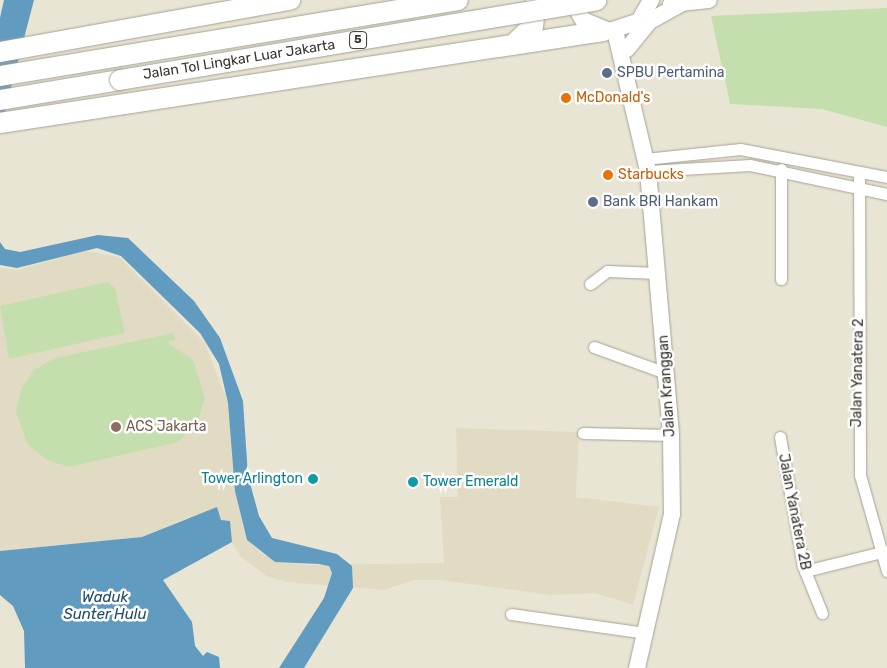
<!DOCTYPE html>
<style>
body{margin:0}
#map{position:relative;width:887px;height:668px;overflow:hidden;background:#e9e5d5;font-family:Rubik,sans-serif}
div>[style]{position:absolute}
.built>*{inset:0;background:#e2dbc3}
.green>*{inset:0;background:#c5dead}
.water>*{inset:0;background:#619bc0}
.roads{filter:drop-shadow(0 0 1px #a6a293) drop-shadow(0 0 1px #a6a293)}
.street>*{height:11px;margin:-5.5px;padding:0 5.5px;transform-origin:5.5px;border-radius:5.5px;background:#fff}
.secondary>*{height:16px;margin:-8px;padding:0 8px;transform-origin:8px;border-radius:8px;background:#fff}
.highway>*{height:20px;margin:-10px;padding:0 10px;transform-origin:10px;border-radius:10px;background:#fff}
.bridges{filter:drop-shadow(0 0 1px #a6a293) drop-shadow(0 0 1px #a6a293)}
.highway-bridge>*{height:20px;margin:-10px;padding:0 10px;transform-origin:10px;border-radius:10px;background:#fff}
.dots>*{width:14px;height:14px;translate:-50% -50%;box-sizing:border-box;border:2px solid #fff;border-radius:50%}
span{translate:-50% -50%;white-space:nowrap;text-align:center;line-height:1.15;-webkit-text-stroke:5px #fff;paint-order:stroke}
.shield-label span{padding:1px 4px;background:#fff;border:1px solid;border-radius:4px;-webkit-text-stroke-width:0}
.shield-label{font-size:12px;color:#37352f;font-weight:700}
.street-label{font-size:14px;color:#37352f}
.service-label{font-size:14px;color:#4e5e75}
.left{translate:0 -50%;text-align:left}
.food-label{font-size:14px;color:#c56008}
.education-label{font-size:14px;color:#785e54}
.culture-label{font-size:14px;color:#0d838f}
.right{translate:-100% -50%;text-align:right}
.water-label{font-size:15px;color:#1d4b66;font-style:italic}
</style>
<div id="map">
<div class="built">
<div style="clip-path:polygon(86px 251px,119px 257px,205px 343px,228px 403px,242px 524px,247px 540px,265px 556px,305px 565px,444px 563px,440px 497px,458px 497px,456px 428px,579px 432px,576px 497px,659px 507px,633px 605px,595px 593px,551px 595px,440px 580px,414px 580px,384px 590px,287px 582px,268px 577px,240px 556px,232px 542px,230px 521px,189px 517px,142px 537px,0 551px,0 268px,17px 270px)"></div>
</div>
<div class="green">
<div style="clip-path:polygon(887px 8px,887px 127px,822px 109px,730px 104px,711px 16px)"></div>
<div style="clip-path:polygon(107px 282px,115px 288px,125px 333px,9px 359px,0 306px)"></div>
<div style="clip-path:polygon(174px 333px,175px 340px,167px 342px,193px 360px,205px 398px,197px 423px,178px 442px,69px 467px,47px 460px,28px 445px,16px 412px,21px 389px,34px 370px,55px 358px)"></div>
</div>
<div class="water">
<div style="clip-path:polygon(4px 0,34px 0,0 130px,0 18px)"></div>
<div style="clip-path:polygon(98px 235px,128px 238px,194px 301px,220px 338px,243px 401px,248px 476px,259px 516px,272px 538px,337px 554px,352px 566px,353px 588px,304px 668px,279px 668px,324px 598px,332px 573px,329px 566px,319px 564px,275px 562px,247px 540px,235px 491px,228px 403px,219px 364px,200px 333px,121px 256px,97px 248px,17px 268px,0 265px,0 242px,5px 249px,20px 252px)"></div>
<div style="clip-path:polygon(217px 507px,221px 520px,230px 521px,232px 542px,163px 580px,192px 622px,195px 646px,203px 656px,207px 652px,219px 657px,220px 668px,25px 668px,24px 631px,13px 606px,0 595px,0 551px,142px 537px)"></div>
</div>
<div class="roads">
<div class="street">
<div style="left:645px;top:159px;width:96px;rotate:-6deg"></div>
<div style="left:740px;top:149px;width:150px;rotate:10.8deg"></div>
<div style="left:781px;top:169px;width:110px;rotate:90deg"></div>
<div style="left:648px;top:171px;width:102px;rotate:-3.4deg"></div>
<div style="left:750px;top:165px;width:140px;rotate:12deg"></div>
<div style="left:859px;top:172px;width:303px;rotate:89.8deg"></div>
<div style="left:860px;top:475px;width:100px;rotate:74.3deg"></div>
<div style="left:590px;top:284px;width:21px;rotate:-37deg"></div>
<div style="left:607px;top:271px;width:50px;rotate:2.3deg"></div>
<div style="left:594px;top:347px;width:77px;rotate:19.9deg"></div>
<div style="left:583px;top:433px;width:88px;rotate:1.3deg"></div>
<div style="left:780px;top:437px;width:131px;rotate:79.9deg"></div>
<div style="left:803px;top:566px;width:51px;rotate:68deg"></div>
<div style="left:805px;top:571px;width:83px;rotate:-13.9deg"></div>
<div style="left:511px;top:614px;width:137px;rotate:8deg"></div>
</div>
<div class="secondary">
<div style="left:571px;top:0;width:23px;rotate:59deg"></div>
<div style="left:583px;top:20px;width:28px;rotate:23deg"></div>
<div style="left:609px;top:31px;width:32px;rotate:-18deg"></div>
<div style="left:639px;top:21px;width:24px;rotate:-60deg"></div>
<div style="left:671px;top:4px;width:38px;rotate:-6deg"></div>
<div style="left:615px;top:31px;width:144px;rotate:76.7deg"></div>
<div style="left:648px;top:171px;width:265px;rotate:85deg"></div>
<div style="left:671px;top:435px;width:79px;rotate:89.3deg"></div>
<div style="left:672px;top:514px;width:158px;rotate:102.8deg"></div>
<div style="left:627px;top:49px;width:36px;rotate:-51deg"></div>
<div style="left:650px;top:21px;width:37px;rotate:-29deg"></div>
</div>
<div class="highway">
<div style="left:513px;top:45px;width:28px;rotate:-44deg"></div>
<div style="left:533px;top:26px;width:26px;rotate:-83deg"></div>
<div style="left:0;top:52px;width:295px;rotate:-10.2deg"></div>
<div style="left:0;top:76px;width:464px;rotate:-9.4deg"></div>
<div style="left:0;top:100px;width:122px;rotate:-9.5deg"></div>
<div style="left:0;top:123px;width:610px;rotate:-8.67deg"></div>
</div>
</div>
<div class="bridges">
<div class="highway-bridge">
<div style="left:120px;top:80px;width:483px;rotate:-9.5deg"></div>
</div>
</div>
<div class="dots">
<div style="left:607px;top:73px;background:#5c6f8a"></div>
<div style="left:566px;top:98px;background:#e8710a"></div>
<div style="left:608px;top:175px;background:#e8710a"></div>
<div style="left:593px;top:202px;background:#5c6f8a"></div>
<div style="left:116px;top:427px;background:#8d6e63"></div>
<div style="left:313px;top:479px;background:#0f9aa8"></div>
<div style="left:413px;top:482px;background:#0f9aa8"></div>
</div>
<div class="shield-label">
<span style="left:358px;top:40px">5</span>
</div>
<div class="street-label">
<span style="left:239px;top:60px;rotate:-9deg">Jalan Tol Lingkar Luar Jakarta</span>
<span style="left:858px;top:373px;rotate:-89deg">Jalan Yanatera 2</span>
<span style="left:667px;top:386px;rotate:-94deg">Jalan Kranggan</span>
<span style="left:794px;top:512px;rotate:79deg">Jalan Yanatera 2B</span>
</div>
<div class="service-label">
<span class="left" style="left:617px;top:73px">SPBU Pertamina</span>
<span class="left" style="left:603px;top:202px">Bank BRI Hankam</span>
</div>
<div class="food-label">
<span class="left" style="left:576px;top:98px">McDonald's</span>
<span class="left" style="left:618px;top:175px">Starbucks</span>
</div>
<div class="education-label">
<span class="left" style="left:126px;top:427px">ACS Jakarta</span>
</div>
<div class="culture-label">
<span class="right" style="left:303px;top:479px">Tower Arlington</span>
<span class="left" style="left:423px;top:482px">Tower Emerald</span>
</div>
<div class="water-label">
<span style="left:105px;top:606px">Waduk<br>Sunter Hulu</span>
</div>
</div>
